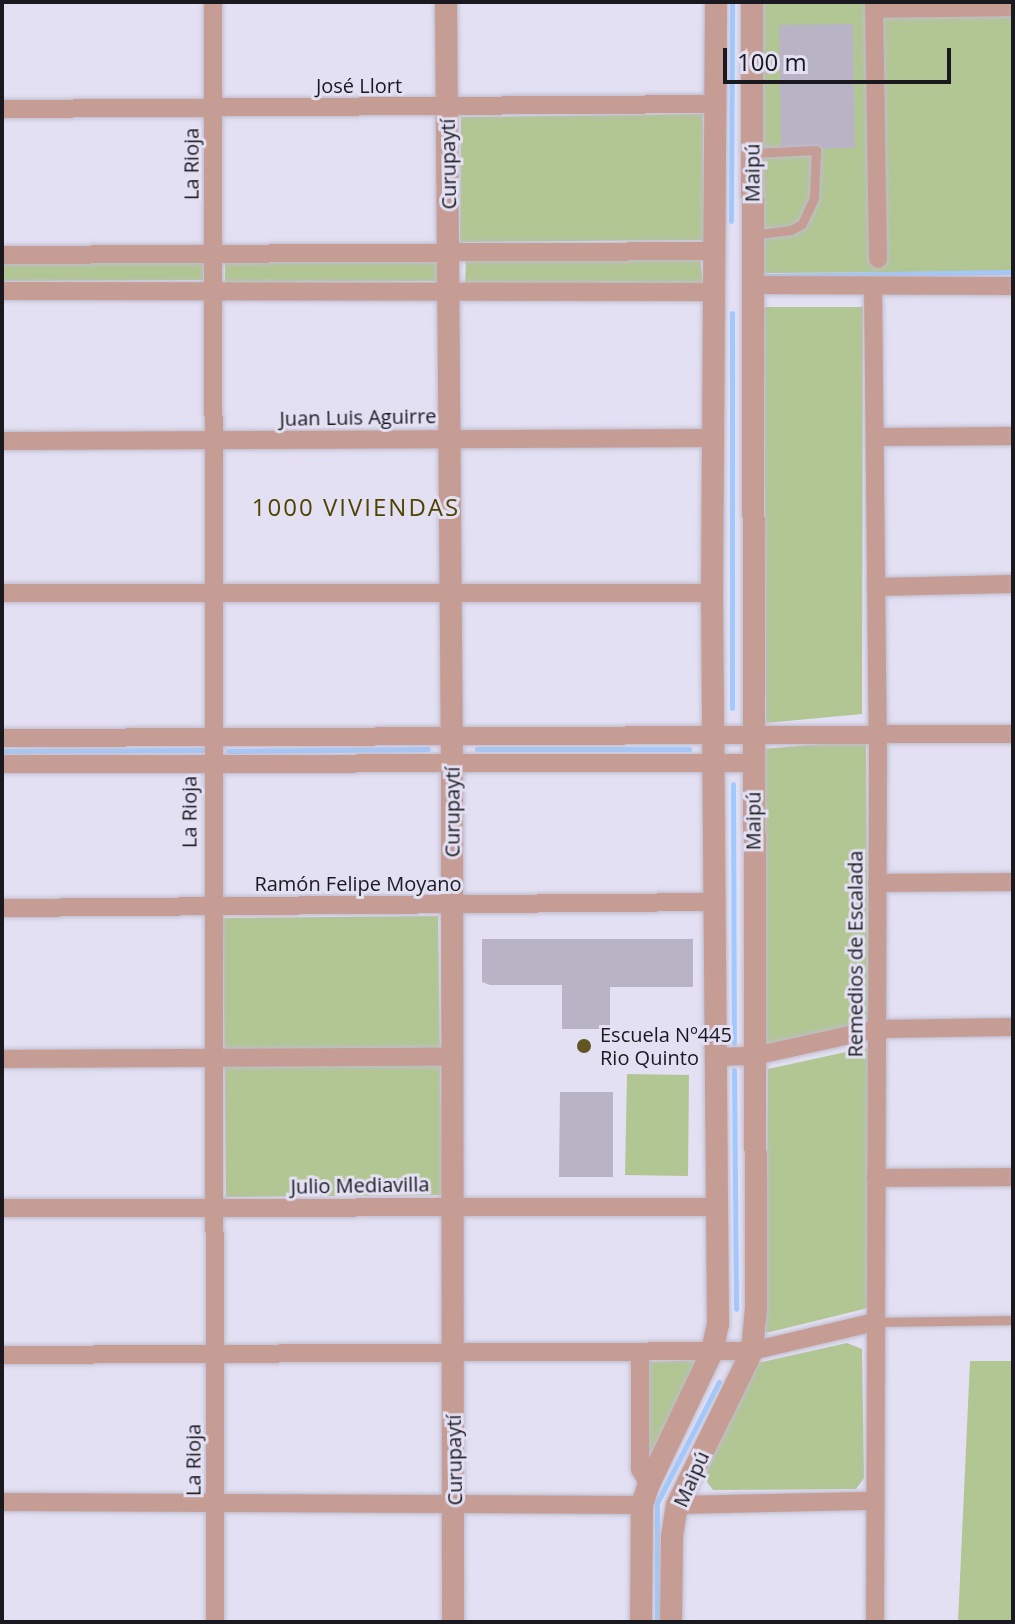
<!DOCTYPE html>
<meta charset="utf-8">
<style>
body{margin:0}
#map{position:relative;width:1015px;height:1624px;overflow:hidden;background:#e3e0f3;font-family:"Open Sans",sans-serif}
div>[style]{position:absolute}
.green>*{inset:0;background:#b2c694}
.stream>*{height:5px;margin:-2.5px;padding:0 2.5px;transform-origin:2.5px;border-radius:2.5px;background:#a0c9ff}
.building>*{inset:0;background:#b8b3c5}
.roads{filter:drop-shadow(0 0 2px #bfbccd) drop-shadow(0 0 2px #bfbccd)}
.service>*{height:9px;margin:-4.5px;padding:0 4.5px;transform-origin:4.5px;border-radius:4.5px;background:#c59d95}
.minor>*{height:18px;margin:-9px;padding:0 9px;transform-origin:9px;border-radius:9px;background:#c59d95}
.tertiary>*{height:22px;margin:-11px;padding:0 11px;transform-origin:11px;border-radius:11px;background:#c59d95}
.dots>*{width:22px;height:22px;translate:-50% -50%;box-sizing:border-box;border:4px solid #e3e0f3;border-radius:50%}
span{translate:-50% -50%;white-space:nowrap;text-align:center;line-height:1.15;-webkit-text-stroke:6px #e3e0f3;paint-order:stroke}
.street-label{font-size:20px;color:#1a191f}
.poi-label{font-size:20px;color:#1a191f}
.left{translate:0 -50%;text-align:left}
.quarter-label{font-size:24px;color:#4e4300;letter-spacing:2px}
.frame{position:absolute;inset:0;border:4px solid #1a191f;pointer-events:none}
.scale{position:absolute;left:723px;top:48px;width:228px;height:36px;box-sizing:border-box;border:4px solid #1a191f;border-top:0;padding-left:10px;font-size:24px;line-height:28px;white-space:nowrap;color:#1a191f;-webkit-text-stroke:6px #e3e0f3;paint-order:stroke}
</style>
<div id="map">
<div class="green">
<div style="clip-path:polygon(761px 2px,1013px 2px,1013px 272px,762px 273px)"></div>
<div style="clip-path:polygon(703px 114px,704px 240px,460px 242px,461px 117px)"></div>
<div style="clip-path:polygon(700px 258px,703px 283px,465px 285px,466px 259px)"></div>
<div style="clip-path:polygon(440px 259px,440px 281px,225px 282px,225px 262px)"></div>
<div style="clip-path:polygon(204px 261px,203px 280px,2px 281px,2px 264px)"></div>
<div style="clip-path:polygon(764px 307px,863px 307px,862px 714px,766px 723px)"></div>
<div style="clip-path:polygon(866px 740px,868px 1023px,761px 1045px,763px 749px)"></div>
<div style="clip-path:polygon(438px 916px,442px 1195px,226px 1197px,223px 918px)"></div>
<div style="clip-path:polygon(869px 1047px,868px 1308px,766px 1333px,768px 1069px)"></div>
<div style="clip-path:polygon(627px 1074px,689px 1075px,688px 1176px,625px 1175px)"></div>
<div style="clip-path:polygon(847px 1343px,862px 1349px,864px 1478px,856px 1489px,713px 1490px,704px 1478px,757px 1363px)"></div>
<div style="clip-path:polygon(699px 1360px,651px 1453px,646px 1455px,645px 1362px)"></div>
<div style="clip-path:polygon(970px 1361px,1013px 1361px,1013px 1622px,958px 1622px)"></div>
</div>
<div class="stream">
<div style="left:731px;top:221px;width:219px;rotate:-89.7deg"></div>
<div style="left:761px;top:276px;width:252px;rotate:-0.9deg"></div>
<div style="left:732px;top:708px;width:395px;rotate:-90deg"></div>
<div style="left:477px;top:749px;width:212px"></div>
<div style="left:2px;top:751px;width:201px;rotate:-0.3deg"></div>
<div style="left:228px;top:751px;width:200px;rotate:-0.6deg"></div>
<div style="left:733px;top:784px;width:259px;rotate:89.8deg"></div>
<div style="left:734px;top:1070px;width:239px;rotate:89.5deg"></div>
<div style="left:657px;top:1622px;width:119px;rotate:-90deg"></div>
<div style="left:657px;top:1503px;width:136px;rotate:-62.9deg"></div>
</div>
<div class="building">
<div style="clip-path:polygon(853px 24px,855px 148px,781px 149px,779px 25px)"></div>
<div style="clip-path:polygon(482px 939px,693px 939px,693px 987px,610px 987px,610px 1029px,562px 1029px,562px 985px,490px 985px,482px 982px)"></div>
<div style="clip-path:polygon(560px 1092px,613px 1092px,613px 1177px,559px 1177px)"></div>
</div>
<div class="roads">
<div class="service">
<div style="left:752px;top:153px;width:64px;rotate:-2.7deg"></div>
<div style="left:816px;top:150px;width:48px;rotate:92.4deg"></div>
<div style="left:814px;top:198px;width:29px;rotate:115deg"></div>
<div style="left:802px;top:224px;width:13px;rotate:151deg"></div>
<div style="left:791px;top:230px;width:38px;rotate:173deg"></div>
<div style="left:875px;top:1322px;width:138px;rotate:-0.8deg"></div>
</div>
<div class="minor">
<div style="left:213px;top:2px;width:1620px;rotate:89.93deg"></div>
<div style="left:874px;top:2px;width:257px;rotate:89.1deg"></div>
<div style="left:874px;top:9px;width:139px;rotate:-0.8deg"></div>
<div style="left:2px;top:109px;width:713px;rotate:-0.4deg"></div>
<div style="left:2px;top:255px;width:712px;rotate:-0.32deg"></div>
<div style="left:751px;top:285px;width:262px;rotate:0.2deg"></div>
<div style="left:873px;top:286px;width:448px;rotate:89.4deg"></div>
<div style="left:878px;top:734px;width:888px;rotate:90.19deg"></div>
<div style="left:2px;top:291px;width:711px;rotate:0.08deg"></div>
<div style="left:875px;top:437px;width:138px;rotate:-0.4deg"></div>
<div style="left:2px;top:441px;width:713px;rotate:-0.24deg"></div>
<div style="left:876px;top:587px;width:137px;rotate:-1.3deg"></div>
<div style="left:2px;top:593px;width:710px"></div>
<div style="left:2px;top:738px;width:1011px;rotate:-0.23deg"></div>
<div style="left:2px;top:764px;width:751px;rotate:-0.08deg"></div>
<div style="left:877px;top:883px;width:136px;rotate:-0.4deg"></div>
<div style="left:2px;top:908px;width:713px;rotate:-0.48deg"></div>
<div style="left:717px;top:1057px;width:37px;rotate:-2deg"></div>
<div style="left:754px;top:1056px;width:126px;rotate:-12.4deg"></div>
<div style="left:877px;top:1029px;width:136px;rotate:-0.8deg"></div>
<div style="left:2px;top:1059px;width:450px;rotate:-0.3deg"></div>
<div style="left:876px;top:1178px;width:137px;rotate:-0.4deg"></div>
<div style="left:2px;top:1208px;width:717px;rotate:-0.08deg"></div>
<div style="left:640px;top:1354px;width:115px;rotate:90deg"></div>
<div style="left:640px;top:1469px;width:17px;rotate:59deg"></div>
<div style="left:2px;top:1355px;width:750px;rotate:-0.31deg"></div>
<div style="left:752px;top:1351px;width:126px;rotate:-13.3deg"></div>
<div style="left:2px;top:1502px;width:640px;rotate:0.27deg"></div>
<div style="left:677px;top:1505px;width:198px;rotate:-1.2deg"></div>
</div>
<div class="tertiary">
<div style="left:446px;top:2px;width:761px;rotate:89.55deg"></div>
<div style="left:452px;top:763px;width:859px;rotate:89.93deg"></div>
<div style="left:641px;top:1622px;width:117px;rotate:-89.5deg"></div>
<div style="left:642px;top:1505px;width:22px;rotate:-72deg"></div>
<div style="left:649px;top:1484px;width:146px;rotate:-64.5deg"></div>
<div style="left:712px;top:1352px;width:29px;rotate:-78deg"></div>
<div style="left:718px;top:1324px;width:731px;rotate:-90.47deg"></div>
<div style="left:712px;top:593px;width:591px;rotate:-89.61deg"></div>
<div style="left:671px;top:1622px;width:86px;rotate:-89.3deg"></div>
<div style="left:672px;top:1536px;width:31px;rotate:-81deg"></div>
<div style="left:677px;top:1505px;width:171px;rotate:-64deg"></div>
<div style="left:752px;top:1351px;width:43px;rotate:-84.7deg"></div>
<div style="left:756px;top:1308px;width:1306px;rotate:-90.18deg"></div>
</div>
</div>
<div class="dots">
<div style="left:584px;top:1046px;background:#5f5622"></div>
</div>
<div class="street-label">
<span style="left:359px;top:85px">José Llort</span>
<span style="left:191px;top:164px;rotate:-90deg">La Rioja</span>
<span style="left:448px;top:164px;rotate:-91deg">Curupaytí</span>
<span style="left:752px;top:173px;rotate:-90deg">Maipú</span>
<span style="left:358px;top:417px;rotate:-1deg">Juan Luis Aguirre</span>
<span style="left:189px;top:812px;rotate:-90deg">La Rioja</span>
<span style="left:452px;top:812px;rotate:-90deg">Curupaytí</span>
<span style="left:753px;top:821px;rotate:-90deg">Maipú</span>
<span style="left:358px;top:883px">Ramón Felipe Moyano</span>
<span style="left:855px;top:954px;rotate:-90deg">Remedios de Escalada</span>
<span style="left:360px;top:1185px;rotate:-1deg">Julio Mediavilla</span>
<span style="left:193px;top:1460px;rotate:-90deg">La Rioja</span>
<span style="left:454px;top:1460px;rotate:-91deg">Curupaytí</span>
<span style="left:691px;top:1479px;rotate:-66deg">Maipú</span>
</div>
<div class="poi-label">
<span class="left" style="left:600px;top:1046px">Escuela Nº445<br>Rio Quinto</span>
</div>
<div class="quarter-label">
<span style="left:356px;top:507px">1000 VIVIENDAS</span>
</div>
<div class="frame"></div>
<div class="scale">100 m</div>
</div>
